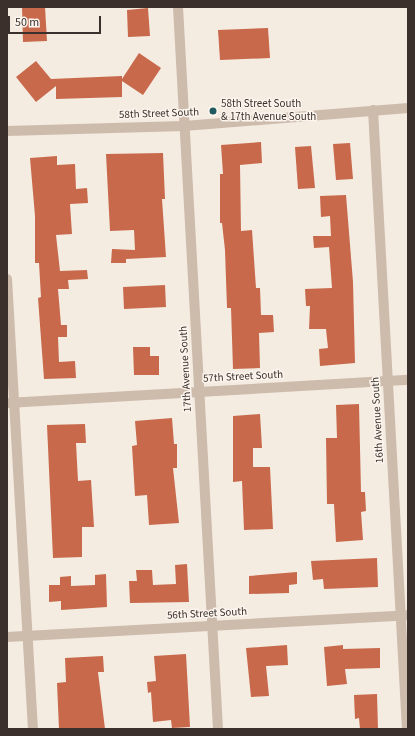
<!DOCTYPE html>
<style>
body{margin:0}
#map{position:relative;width:415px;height:736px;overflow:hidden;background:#f4ebe1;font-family:"Source Sans 3",sans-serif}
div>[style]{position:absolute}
.building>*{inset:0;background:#c8694b}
.minor>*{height:10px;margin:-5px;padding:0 5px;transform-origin:5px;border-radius:5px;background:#cdbbac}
.tertiary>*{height:10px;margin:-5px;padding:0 5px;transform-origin:5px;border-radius:5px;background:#cdbbac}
.dots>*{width:11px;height:11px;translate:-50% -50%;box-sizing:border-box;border:2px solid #fbf5ee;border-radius:50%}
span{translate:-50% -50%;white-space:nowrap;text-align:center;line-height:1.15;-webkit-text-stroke:3px #fbf5ee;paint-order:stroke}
.poi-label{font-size:11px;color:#3b302b}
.left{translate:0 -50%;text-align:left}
.street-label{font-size:11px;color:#3b302b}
.frame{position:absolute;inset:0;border:8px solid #3b302b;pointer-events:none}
.scale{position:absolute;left:8px;top:16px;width:93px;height:18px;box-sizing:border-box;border:2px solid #3b302b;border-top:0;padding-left:5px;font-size:12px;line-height:14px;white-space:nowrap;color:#3b302b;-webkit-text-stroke:3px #fbf5ee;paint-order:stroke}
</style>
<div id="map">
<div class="building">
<div style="clip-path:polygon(22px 7px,45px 7px,47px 41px,23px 42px)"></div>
<div style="clip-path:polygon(148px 8px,150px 36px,128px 37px,127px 10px)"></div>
<div style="clip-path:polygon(268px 28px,270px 58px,220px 60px,218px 30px)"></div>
<div style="clip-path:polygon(139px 53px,161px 68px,143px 95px,122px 81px,122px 97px,56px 99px,56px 86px,36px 102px,16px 77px,36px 61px,51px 79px,122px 76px,122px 79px)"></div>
<div style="clip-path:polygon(261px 142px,262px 163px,240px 165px,241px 231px,252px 230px,256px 288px,260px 288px,261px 315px,273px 315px,274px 332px,259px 333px,260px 368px,233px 369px,231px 308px,227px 308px,225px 250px,222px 223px,220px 223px,220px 174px,223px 174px,221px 145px)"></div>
<div style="clip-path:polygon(350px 143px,353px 179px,336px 180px,333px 144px)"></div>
<div style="clip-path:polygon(311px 146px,315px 188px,298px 189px,295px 147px)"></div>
<div style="clip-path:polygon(163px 153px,165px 199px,162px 199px,166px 257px,126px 259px,126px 263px,111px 263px,112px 249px,135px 250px,134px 230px,110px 231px,106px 154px)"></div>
<div style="clip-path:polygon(57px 156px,57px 165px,75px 164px,76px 189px,87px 188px,88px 203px,70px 204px,72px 234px,56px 235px,60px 271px,87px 270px,88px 279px,68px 280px,69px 289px,58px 289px,61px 325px,67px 325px,67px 337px,58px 337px,59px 362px,75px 361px,76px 378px,44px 379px,38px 298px,41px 297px,39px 263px,35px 263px,35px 216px,30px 158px)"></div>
<div style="clip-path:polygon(346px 195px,353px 282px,355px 363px,320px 366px,319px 349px,328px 348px,326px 329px,309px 329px,310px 306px,306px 306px,305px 289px,332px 288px,329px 247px,314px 248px,313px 236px,331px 236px,330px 216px,321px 217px,320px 196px)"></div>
<div style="clip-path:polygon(165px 285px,166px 307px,124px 309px,123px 287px)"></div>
<div style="clip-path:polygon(133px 347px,150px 347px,150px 356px,159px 356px,159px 375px,134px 375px)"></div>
<div style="clip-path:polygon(359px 404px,361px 492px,365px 492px,366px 511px,361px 512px,363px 540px,336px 542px,334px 504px,327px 504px,326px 438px,337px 438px,336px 405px)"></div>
<div style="clip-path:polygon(260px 414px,262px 448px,253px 448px,253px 467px,270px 467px,273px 529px,244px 530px,242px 481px,233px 482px,233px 416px)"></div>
<div style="clip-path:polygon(172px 418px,174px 444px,177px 444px,177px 468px,173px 468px,179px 523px,149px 525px,147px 495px,135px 496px,132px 446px,137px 445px,135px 421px)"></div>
<div style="clip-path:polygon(85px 424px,86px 443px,76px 443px,78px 481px,91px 480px,94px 527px,82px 527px,82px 557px,53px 558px,47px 425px)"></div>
<div style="clip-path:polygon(377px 558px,378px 587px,324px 589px,323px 579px,313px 580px,311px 561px)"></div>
<div style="clip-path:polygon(187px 564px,189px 602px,130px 603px,129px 581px,137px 581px,136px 570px,152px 570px,153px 585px,176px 584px,175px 565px)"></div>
<div style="clip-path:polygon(297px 572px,297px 584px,289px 585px,289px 593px,249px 594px,249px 576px)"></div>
<div style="clip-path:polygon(106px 574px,107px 607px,61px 610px,61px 601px,49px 602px,49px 585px,60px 585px,60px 577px,71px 576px,71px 586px,95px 585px,95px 575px)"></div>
<div style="clip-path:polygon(287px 645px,288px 665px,266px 666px,269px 696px,251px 697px,246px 648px)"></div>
<div style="clip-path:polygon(343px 645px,343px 649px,380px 648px,380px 668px,345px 669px,347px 684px,327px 686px,324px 647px)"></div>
<div style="clip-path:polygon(186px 654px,190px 727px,172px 728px,171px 720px,153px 722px,151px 692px,148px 693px,147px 682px,156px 681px,154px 656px)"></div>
<div style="clip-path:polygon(103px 656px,104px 672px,98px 672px,105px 729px,59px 729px,57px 683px,66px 682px,65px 658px)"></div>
<div style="clip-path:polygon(377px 694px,378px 729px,360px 729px,359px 718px,355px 719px,354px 695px)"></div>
</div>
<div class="minor">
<div style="left:178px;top:7px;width:723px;rotate:86.83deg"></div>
<div style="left:373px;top:110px;width:620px;rotate:86.86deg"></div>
<div style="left:7px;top:279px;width:451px;rotate:86.7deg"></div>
<div style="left:7px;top:403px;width:402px;rotate:-3.3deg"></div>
<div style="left:7px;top:637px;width:402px;rotate:-3.1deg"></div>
</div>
<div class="tertiary">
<div style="left:7px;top:131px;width:177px;rotate:-1.6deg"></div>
<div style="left:184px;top:126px;width:225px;rotate:-4.6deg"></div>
</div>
<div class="dots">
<div style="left:213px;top:111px;background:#1f5a5e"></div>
</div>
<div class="poi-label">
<span class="left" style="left:221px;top:111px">58th Street South<br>&amp; 17th Avenue South</span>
</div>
<div class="street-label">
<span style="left:159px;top:114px;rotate:-2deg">58th Street South</span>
<span style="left:186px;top:369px;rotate:-93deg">17th Avenue South</span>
<span style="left:243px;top:377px;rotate:-3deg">57th Street South</span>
<span style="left:378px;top:420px;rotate:-93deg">16th Avenue South</span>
<span style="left:207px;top:614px;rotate:-3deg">56th Street South</span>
</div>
<div class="frame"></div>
<div class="scale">50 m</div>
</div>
